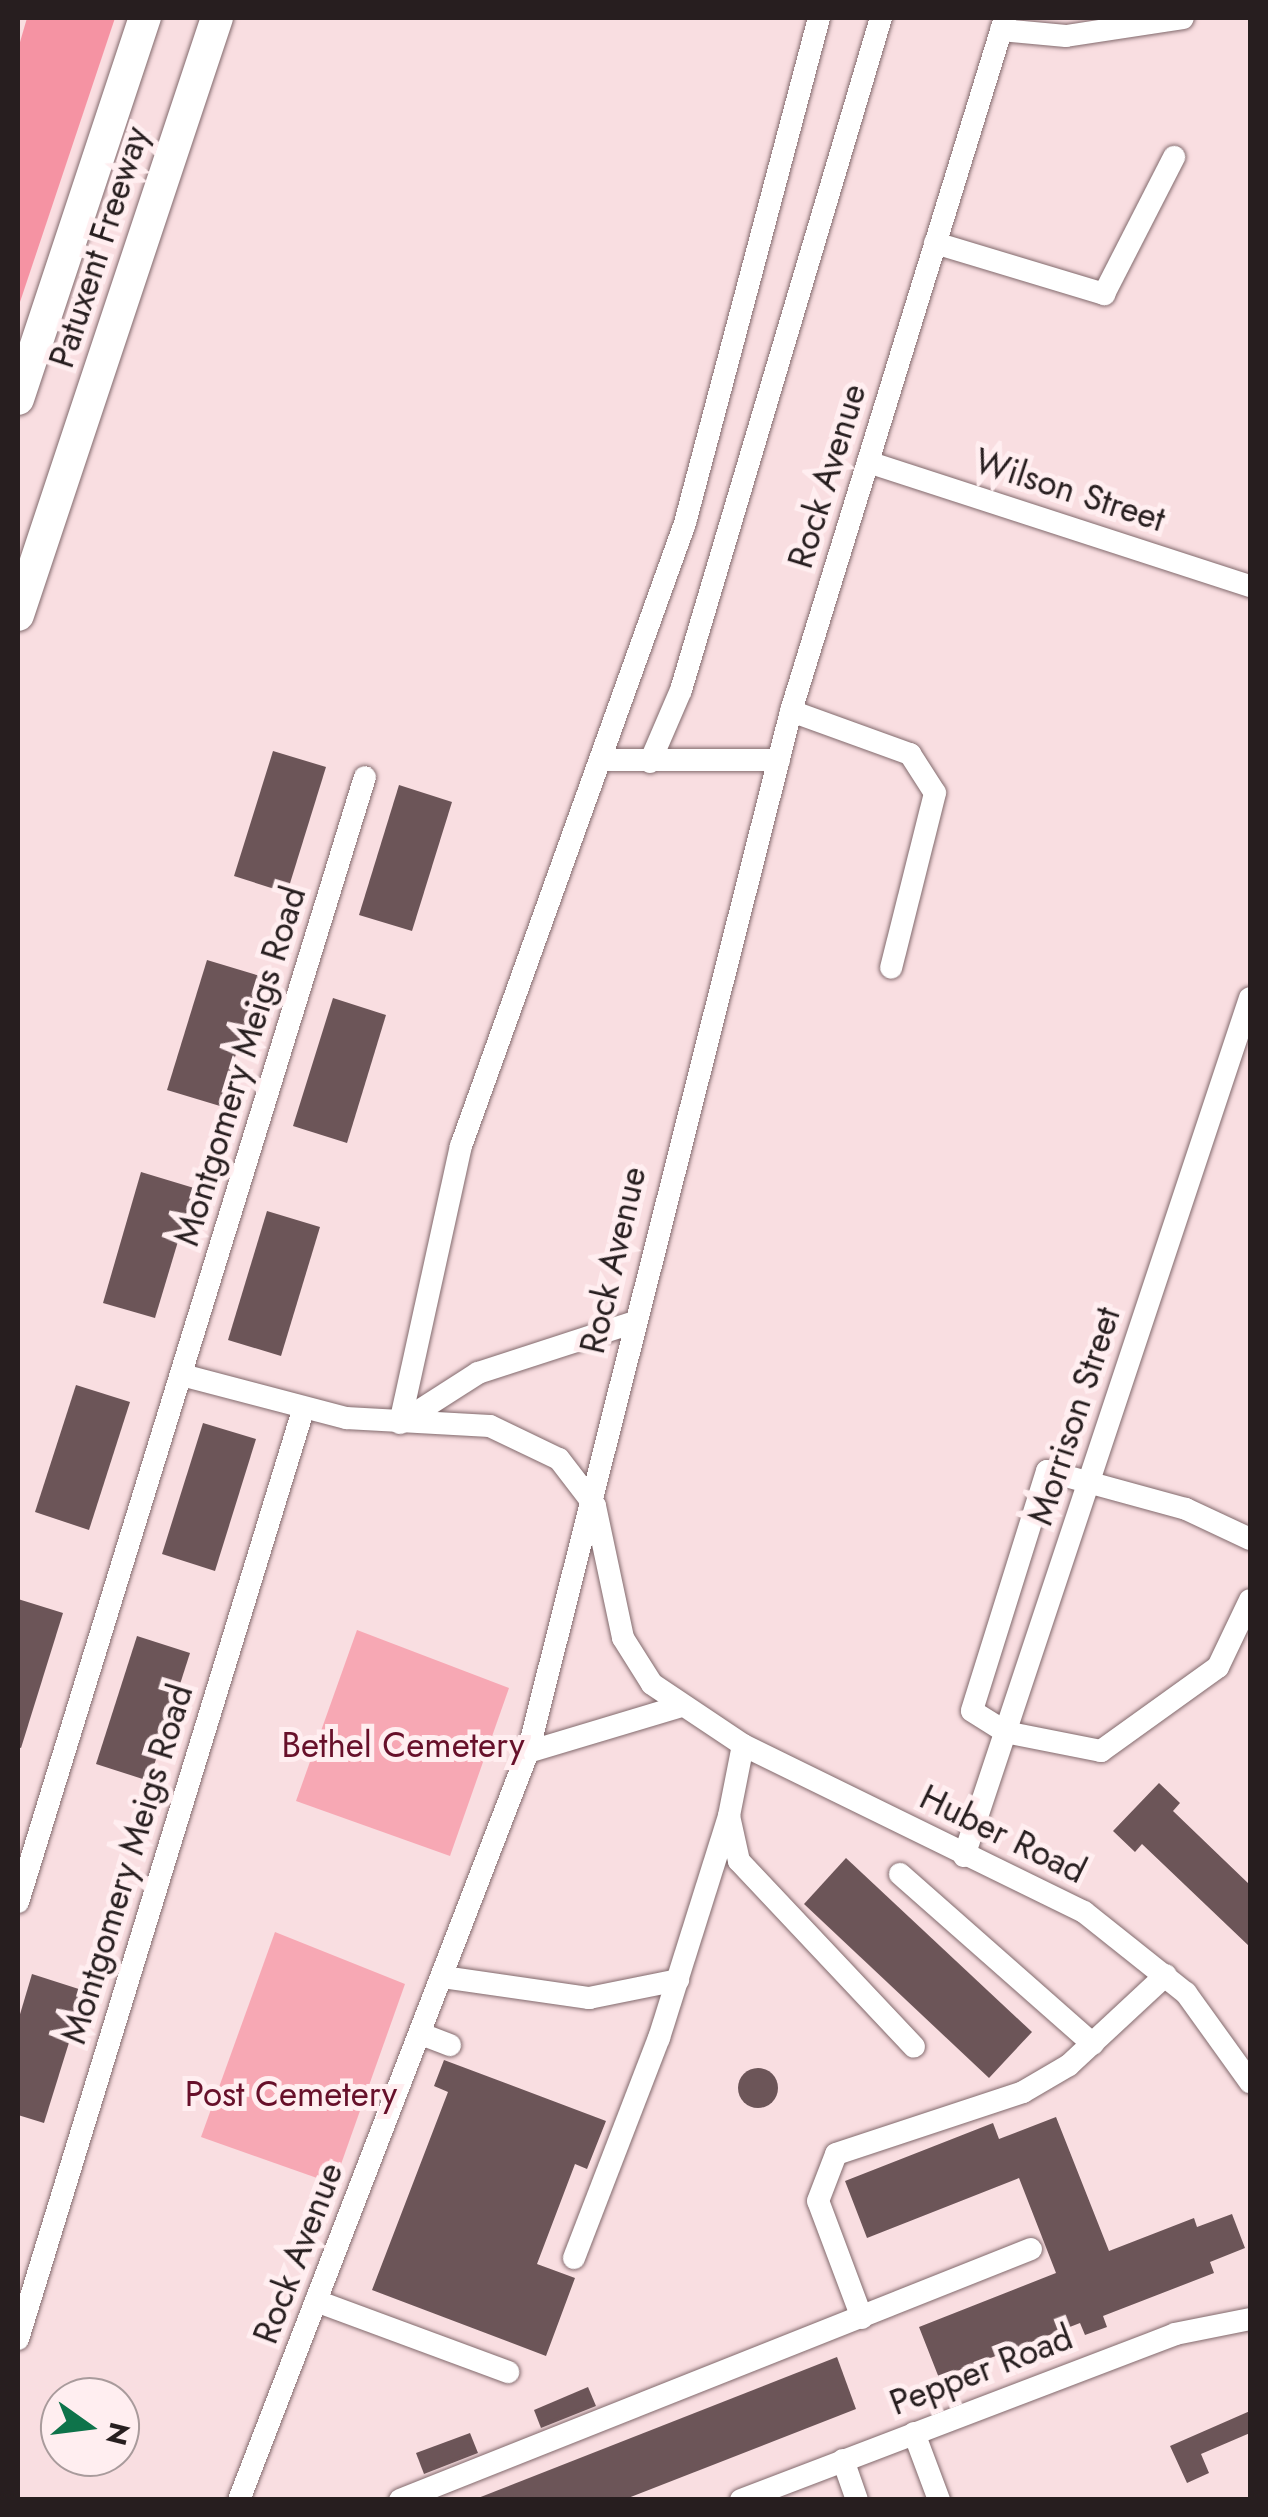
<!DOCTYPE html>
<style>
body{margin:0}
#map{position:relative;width:1268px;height:2517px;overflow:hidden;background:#f9dee1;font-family:Jost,sans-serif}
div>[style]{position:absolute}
.green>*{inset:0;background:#f7a8b4}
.forest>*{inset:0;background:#f593a3}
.building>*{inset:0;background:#6c5558}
.round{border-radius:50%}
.roads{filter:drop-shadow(0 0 2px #826a6d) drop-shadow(0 0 2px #826a6d)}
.minor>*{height:22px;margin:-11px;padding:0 11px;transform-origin:11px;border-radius:11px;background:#fff}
.highway>*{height:32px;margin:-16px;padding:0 16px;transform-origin:16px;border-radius:16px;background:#fff}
span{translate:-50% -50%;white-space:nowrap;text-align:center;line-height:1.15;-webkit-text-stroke:10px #ffeef0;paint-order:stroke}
.street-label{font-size:35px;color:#271e1f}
.park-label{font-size:35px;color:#67102a}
.frame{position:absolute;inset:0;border:20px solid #271e1f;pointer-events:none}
.north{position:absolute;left:40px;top:2377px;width:100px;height:100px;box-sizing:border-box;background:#ffeef0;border:2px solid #a99b9c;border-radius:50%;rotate:104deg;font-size:28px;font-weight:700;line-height:40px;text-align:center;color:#271e1f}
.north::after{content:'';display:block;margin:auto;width:35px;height:45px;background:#0e734a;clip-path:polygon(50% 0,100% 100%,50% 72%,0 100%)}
</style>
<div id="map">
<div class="green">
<div style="clip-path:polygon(357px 1630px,509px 1688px,450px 1856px,296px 1801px)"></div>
<div style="clip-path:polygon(275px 1932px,405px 1984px,334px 2184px,201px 2137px)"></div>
</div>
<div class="forest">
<div style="clip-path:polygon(27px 18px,115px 18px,18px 308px,18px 49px)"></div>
</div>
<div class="building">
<div style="clip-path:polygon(273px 751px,326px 767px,287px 893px,234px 876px)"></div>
<div style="clip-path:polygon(399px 785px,452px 802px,412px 931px,359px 915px)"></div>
<div style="clip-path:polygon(207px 960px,260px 976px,220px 1106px,167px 1090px)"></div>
<div style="clip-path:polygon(333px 998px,386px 1015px,347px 1143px,293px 1126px)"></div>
<div style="clip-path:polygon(141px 1172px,194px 1188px,155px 1318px,103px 1303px)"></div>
<div style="clip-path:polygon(267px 1211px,320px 1227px,281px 1356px,228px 1340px)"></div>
<div style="clip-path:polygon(76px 1385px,130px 1402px,89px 1530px,35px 1512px)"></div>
<div style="clip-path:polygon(203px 1423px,256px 1439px,215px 1571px,162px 1554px)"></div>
<div style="clip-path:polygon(18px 1599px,63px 1613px,21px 1748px,18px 1747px)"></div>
<div style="clip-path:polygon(137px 1636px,190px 1653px,149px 1781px,96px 1764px)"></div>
<div style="clip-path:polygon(1159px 1783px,1180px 1803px,1173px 1811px,1250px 1885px,1250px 1947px,1142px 1844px,1135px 1852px,1113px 1831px)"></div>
<div style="clip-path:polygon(846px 1858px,1032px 2032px,989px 2078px,804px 1904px)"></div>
<div style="clip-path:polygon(32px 1974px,85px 1991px,44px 2123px,18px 2115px,18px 2021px)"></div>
<div style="clip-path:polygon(444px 2060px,606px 2121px,587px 2169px,575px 2164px,537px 2264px,575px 2278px,546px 2356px,372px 2290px,448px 2092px,434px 2086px)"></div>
<div class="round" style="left:738px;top:2068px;width:40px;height:40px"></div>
<div style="clip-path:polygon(1056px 2117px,1109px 2251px,1194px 2218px,1197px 2227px,1232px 2214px,1245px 2248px,1210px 2262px,1214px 2273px,1103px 2316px,1107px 2327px,1085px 2335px,1080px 2323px,939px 2378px,919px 2327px,1056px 2273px,1019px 2178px,867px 2238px,845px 2181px,993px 2123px,999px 2139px)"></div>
<div style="clip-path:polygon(837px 2357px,856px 2409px,623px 2500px,473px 2500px)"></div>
<div style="clip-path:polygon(588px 2387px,596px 2406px,541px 2428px,534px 2410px)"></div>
<div style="clip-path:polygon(1250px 2411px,1250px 2433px,1201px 2454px,1209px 2473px,1187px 2483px,1170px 2446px)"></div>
<div style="clip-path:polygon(470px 2433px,478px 2453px,424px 2474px,416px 2453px)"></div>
</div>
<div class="roads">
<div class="minor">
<div style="left:1001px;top:30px;width:65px;rotate:5.3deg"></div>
<div style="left:1066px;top:36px;width:118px;rotate:-8.7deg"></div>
<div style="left:935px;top:243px;width:177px;rotate:16.8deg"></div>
<div style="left:1104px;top:294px;width:154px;rotate:-62.9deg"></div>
<div style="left:868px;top:462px;width:402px;rotate:18deg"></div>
<div style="left:791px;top:711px;width:127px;rotate:19.9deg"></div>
<div style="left:910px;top:754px;width:46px;rotate:57.3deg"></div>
<div style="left:935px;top:793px;width:180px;rotate:104.1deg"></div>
<div style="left:600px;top:760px;width:179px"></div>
<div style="left:650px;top:762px;width:78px;rotate:-66.7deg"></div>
<div style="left:681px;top:690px;width:701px;rotate:-73.43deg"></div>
<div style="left:182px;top:1375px;width:170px;rotate:14.7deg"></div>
<div style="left:346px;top:1418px;width:144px;rotate:3.2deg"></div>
<div style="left:490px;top:1426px;width:76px;rotate:25.6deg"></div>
<div style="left:559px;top:1459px;width:59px;rotate:52.5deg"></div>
<div style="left:595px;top:1506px;width:135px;rotate:78deg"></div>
<div style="left:623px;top:1638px;width:54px;rotate:57.8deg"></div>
<div style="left:652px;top:1684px;width:110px;rotate:33.8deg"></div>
<div style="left:743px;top:1745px;width:380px;rotate:26.1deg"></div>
<div style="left:1084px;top:1912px;width:130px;rotate:38.5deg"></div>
<div style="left:1186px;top:1993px;width:110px;rotate:54.3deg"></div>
<div style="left:403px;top:1421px;width:89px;rotate:-32.6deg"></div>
<div style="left:478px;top:1373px;width:162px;rotate:-18deg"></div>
<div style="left:400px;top:1423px;width:284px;rotate:-77.6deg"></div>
<div style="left:461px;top:1146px;width:662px;rotate:-70.22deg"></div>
<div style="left:685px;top:523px;width:522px;rotate:-75.14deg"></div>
<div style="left:1250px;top:1539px;width:71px;rotate:-154.9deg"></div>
<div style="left:1186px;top:1509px;width:144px;rotate:-164.7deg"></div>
<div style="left:1047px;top:1471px;width:251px;rotate:107.4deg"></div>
<div style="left:972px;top:1711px;width:39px;rotate:32deg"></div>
<div style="left:1005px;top:1732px;width:98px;rotate:11.2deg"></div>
<div style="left:1101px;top:1751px;width:144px;rotate:-35.7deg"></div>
<div style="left:1218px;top:1667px;width:74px;rotate:-64.5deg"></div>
<div style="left:743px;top:1745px;width:72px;rotate:101.2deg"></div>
<div style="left:729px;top:1816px;width:46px;rotate:77.5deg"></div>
<div style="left:739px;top:1861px;width:255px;rotate:46.7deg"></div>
<div style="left:528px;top:1752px;width:157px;rotate:-16.7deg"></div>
<div style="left:964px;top:1856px;width:904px;rotate:-71.57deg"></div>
<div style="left:900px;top:1874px;width:257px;rotate:41.4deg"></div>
<div style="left:18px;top:1902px;width:1177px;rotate:-72.86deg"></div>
<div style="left:443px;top:1977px;width:148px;rotate:8.2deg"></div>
<div style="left:589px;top:1998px;width:91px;rotate:-11.4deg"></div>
<div style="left:421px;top:2034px;width:31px;rotate:21deg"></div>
<div style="left:574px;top:2258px;width:236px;rotate:-68.9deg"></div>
<div style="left:659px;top:2038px;width:233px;rotate:-72.5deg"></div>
<div style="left:316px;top:2301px;width:205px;rotate:20.3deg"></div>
<div style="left:862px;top:2318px;width:125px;rotate:-110.6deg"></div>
<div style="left:818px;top:2201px;width:50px;rotate:-69deg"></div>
<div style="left:836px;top:2154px;width:197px;rotate:-18.3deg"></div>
<div style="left:1023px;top:2092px;width:53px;rotate:-30.4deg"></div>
<div style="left:1069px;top:2065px;width:132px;rotate:-42.9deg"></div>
<div style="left:18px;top:2339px;width:972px;rotate:-72.94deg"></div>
<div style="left:914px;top:2433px;width:72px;rotate:69.5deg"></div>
<div style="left:843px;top:2460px;width:42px;rotate:70.7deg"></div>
<div style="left:239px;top:2500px;width:802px;rotate:-68.88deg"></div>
<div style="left:528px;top:1752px;width:1074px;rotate:-75.82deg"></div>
<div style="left:791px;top:711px;width:725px;rotate:-72.84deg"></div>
<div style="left:400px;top:2500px;width:679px;rotate:-21.69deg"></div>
<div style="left:741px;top:2500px;width:465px;rotate:-20.9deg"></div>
<div style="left:1175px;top:2334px;width:76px;rotate:-11.3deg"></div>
</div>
<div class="highway">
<div style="left:18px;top:399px;width:402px;rotate:-71.6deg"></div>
<div style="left:18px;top:615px;width:629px;rotate:-71.57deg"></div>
</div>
</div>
<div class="street-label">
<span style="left:99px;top:247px;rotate:-72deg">Patuxent Freeway</span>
<span style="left:827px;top:476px;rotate:-73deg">Rock Avenue</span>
<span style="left:1070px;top:490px;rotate:18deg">Wilson Street</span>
<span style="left:240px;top:1066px;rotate:-73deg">Montgomery Meigs Road</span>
<span style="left:613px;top:1260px;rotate:-77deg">Rock Avenue</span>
<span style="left:1074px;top:1416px;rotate:-72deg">Morrison Street</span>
<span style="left:1003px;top:1834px;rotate:26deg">Huber Road</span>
<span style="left:127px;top:1864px;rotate:-73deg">Montgomery Meigs Road</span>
<span style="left:298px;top:2253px;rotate:-69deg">Rock Avenue</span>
<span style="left:981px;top:2370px;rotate:-21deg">Pepper Road</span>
</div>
<div class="park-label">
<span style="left:403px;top:1745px">Bethel Cemetery</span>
<span style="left:291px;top:2094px">Post Cemetery</span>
</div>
<div class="frame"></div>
<div class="north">N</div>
</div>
